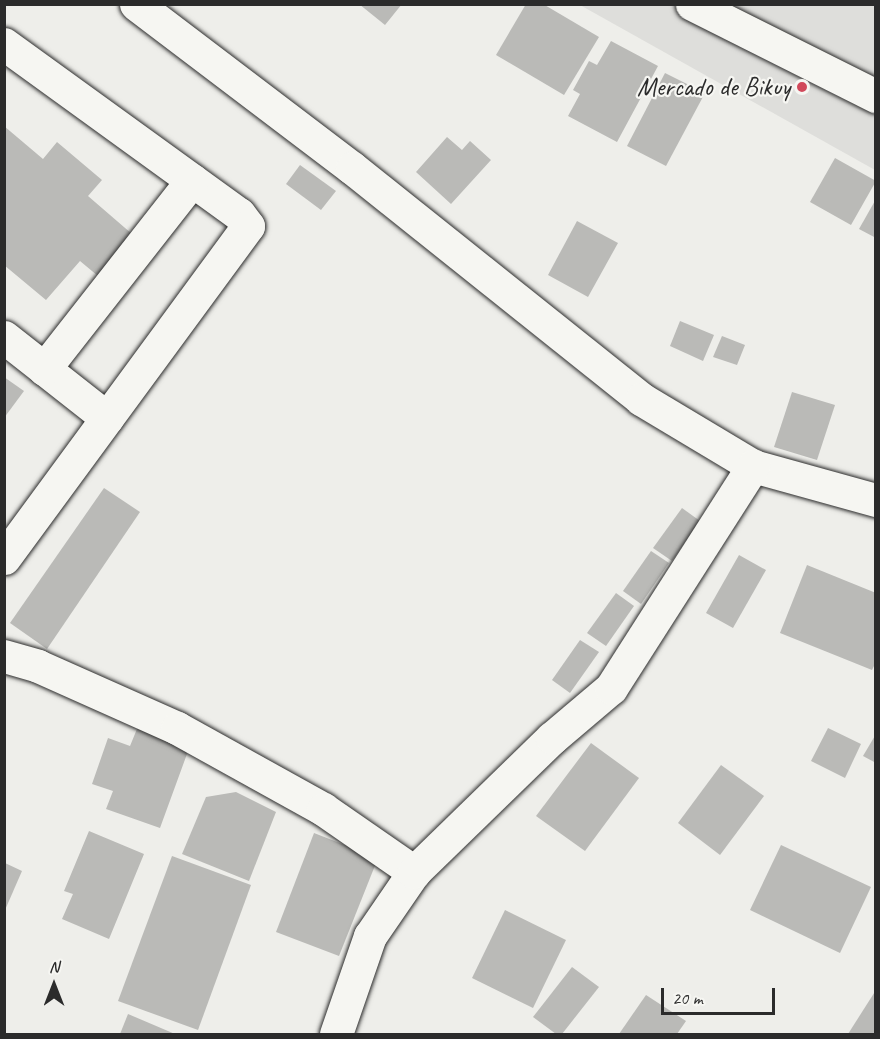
<!DOCTYPE html>
<style>
body{margin:0}
#map{position:relative;width:880px;height:1039px;overflow:hidden;background:#eeeeea;font-family:Caveat,sans-serif}
div>[style]{position:absolute}
.built>*{inset:0;background:#dededb}
.building>*{inset:0;background:#babab7}
.roads{filter:drop-shadow(0 0 2px #2b2b2b) drop-shadow(0 0 2px #2b2b2b)}
.minor>*{height:33px;margin:-16.5px;padding:0 16.5px;transform-origin:16.5px;border-radius:16.5px;background:#f6f6f2}
.dots>*{width:16px;height:16px;translate:-50% -50%;box-sizing:border-box;border:3px solid #f6f6f2;border-radius:50%}
span{translate:-50% -50%;white-space:nowrap;text-align:center;line-height:1.15;-webkit-text-stroke:4.5px #f6f6f2;paint-order:stroke}
.poi-label{font-size:26px;color:#2b2b2b}
.right{translate:-100% -50%;text-align:right}
.frame{position:absolute;inset:0;border:6px solid #2b2b2b;pointer-events:none}
.north{position:absolute;left:24px;top:955px;width:60px;height:60px;-webkit-text-stroke:4px #f6f6f2;paint-order:stroke;rotate:0deg;font-size:16px;font-weight:700;line-height:24px;text-align:center;color:#2b2b2b}
.north::after{content:'';display:block;margin:auto;width:21px;height:27px;background:#2b2b2b;clip-path:polygon(50% 0,100% 100%,50% 72%,0 100%)}
.scale{position:absolute;left:661px;top:988px;width:114px;height:27px;box-sizing:border-box;border:3px solid #2b2b2b;border-top:0;padding-left:8px;font-size:18px;line-height:21px;white-space:nowrap;color:#2b2b2b;-webkit-text-stroke:4px #f6f6f2;paint-order:stroke}
</style>
<div id="map">
<div class="built">
<div style="clip-path:polygon(580px 5px,875px 5px,875px 170px)"></div>
</div>
<div class="building">
<div style="clip-path:polygon(359px 4px,402px 4px,385px 25px)"></div>
<div style="clip-path:polygon(526px 4px,543px 4px,599px 37px,564px 95px,496px 55px)"></div>
<div style="clip-path:polygon(611px 41px,658px 66px,617px 142px,568px 116px,580px 94px,573px 90px,589px 61px,597px 65px)"></div>
<div style="clip-path:polygon(665px 73px,705px 93px,666px 166px,627px 146px)"></div>
<div style="clip-path:polygon(4px 126px,43px 159px,57px 142px,102px 180px,88px 196px,139px 240px,104px 281px,80px 261px,46px 300px,4px 265px)"></div>
<div style="clip-path:polygon(447px 137px,462px 150px,470px 141px,491px 160px,451px 204px,416px 172px)"></div>
<div style="clip-path:polygon(835px 158px,876px 181px,851px 225px,810px 202px)"></div>
<div style="clip-path:polygon(300px 165px,336px 191px,321px 210px,286px 184px)"></div>
<div style="clip-path:polygon(876px 199px,876px 238px,859px 229px)"></div>
<div style="clip-path:polygon(577px 221px,618px 243px,588px 297px,548px 275px)"></div>
<div style="clip-path:polygon(680px 321px,714px 335px,703px 361px,670px 346px)"></div>
<div style="clip-path:polygon(722px 336px,745px 345px,737px 365px,713px 357px)"></div>
<div style="clip-path:polygon(4px 377px,24px 391px,4px 418px)"></div>
<div style="clip-path:polygon(792px 392px,835px 405px,817px 460px,774px 447px)"></div>
<div style="clip-path:polygon(104px 488px,140px 512px,47px 649px,10px 623px)"></div>
<div style="clip-path:polygon(682px 508px,700px 521px,672px 561px,653px 548px)"></div>
<div style="clip-path:polygon(651px 551px,669px 563px,641px 604px,623px 591px)"></div>
<div style="clip-path:polygon(739px 555px,766px 570px,733px 628px,706px 613px)"></div>
<div style="clip-path:polygon(807px 565px,876px 593px,876px 662px,872px 670px,780px 633px)"></div>
<div style="clip-path:polygon(616px 593px,634px 606px,606px 646px,587px 633px)"></div>
<div style="clip-path:polygon(580px 640px,599px 652px,570px 693px,552px 680px)"></div>
<div style="clip-path:polygon(139px 724px,191px 743px,160px 828px,106px 809px,113px 791px,92px 784px,108px 738px,130px 746px)"></div>
<div style="clip-path:polygon(828px 728px,861px 744px,845px 778px,811px 761px)"></div>
<div style="clip-path:polygon(876px 734px,876px 763px,863px 756px)"></div>
<div style="clip-path:polygon(591px 743px,639px 778px,585px 851px,536px 816px)"></div>
<div style="clip-path:polygon(721px 765px,764px 796px,720px 855px,678px 823px)"></div>
<div style="clip-path:polygon(236px 792px,276px 812px,249px 881px,182px 854px,206px 797px)"></div>
<div style="clip-path:polygon(89px 831px,144px 854px,109px 939px,62px 919px,73px 894px,64px 891px)"></div>
<div style="clip-path:polygon(314px 833px,378px 858px,339px 956px,276px 932px)"></div>
<div style="clip-path:polygon(781px 845px,871px 887px,840px 953px,750px 910px)"></div>
<div style="clip-path:polygon(172px 856px,251px 885px,198px 1030px,118px 1001px)"></div>
<div style="clip-path:polygon(5px 863px,22px 871px,5px 910px)"></div>
<div style="clip-path:polygon(505px 910px,566px 940px,533px 1008px,472px 978px)"></div>
<div style="clip-path:polygon(572px 967px,599px 987px,562px 1034px,556px 1034px,533px 1017px)"></div>
<div style="clip-path:polygon(876px 990px,876px 1034px,848px 1034px)"></div>
<div style="clip-path:polygon(646px 995px,686px 1021px,677px 1034px,619px 1034px)"></div>
<div style="clip-path:polygon(128px 1014px,175px 1034px,120px 1034px)"></div>
</div>
<div class="roads">
<div class="minor">
<div style="left:136px;top:4px;width:271px;rotate:37.2deg"></div>
<div style="left:352px;top:168px;width:370px;rotate:38.6deg"></div>
<div style="left:641px;top:399px;width:131px;rotate:30.9deg"></div>
<div style="left:753px;top:466px;width:128px;rotate:15.5deg"></div>
<div style="left:692px;top:4px;width:206px;rotate:26.6deg"></div>
<div style="left:4px;top:44px;width:290px;rotate:35.9deg"></div>
<div style="left:239px;top:214px;width:15px;rotate:53deg"></div>
<div style="left:248px;top:226px;width:412px;rotate:126.3deg"></div>
<div style="left:4px;top:337px;width:131px;rotate:38.2deg"></div>
<div style="left:44px;top:369px;width:240px;rotate:-51.9deg"></div>
<div style="left:4px;top:656px;width:35px;rotate:16deg"></div>
<div style="left:38px;top:666px;width:152px;rotate:24deg"></div>
<div style="left:177px;top:728px;width:167px;rotate:29deg"></div>
<div style="left:323px;top:809px;width:111px;rotate:34.7deg"></div>
<div style="left:336px;top:1034px;width:104px;rotate:-70.9deg"></div>
<div style="left:370px;top:936px;width:78px;rotate:-55.5deg"></div>
<div style="left:414px;top:872px;width:192px;rotate:-44.2deg"></div>
<div style="left:552px;top:738px;width:77px;rotate:-40.3deg"></div>
<div style="left:611px;top:688px;width:264px;rotate:-57.4deg"></div>
</div>
</div>
<div class="dots">
<div style="left:802px;top:87px;background:#d1495b"></div>
</div>
<div class="poi-label">
<span class="right" style="left:790px;top:87px">Mercado de Bikuy</span>
</div>
<div class="frame"></div>
<div class="north">N</div>
<div class="scale">20 m</div>
</div>
